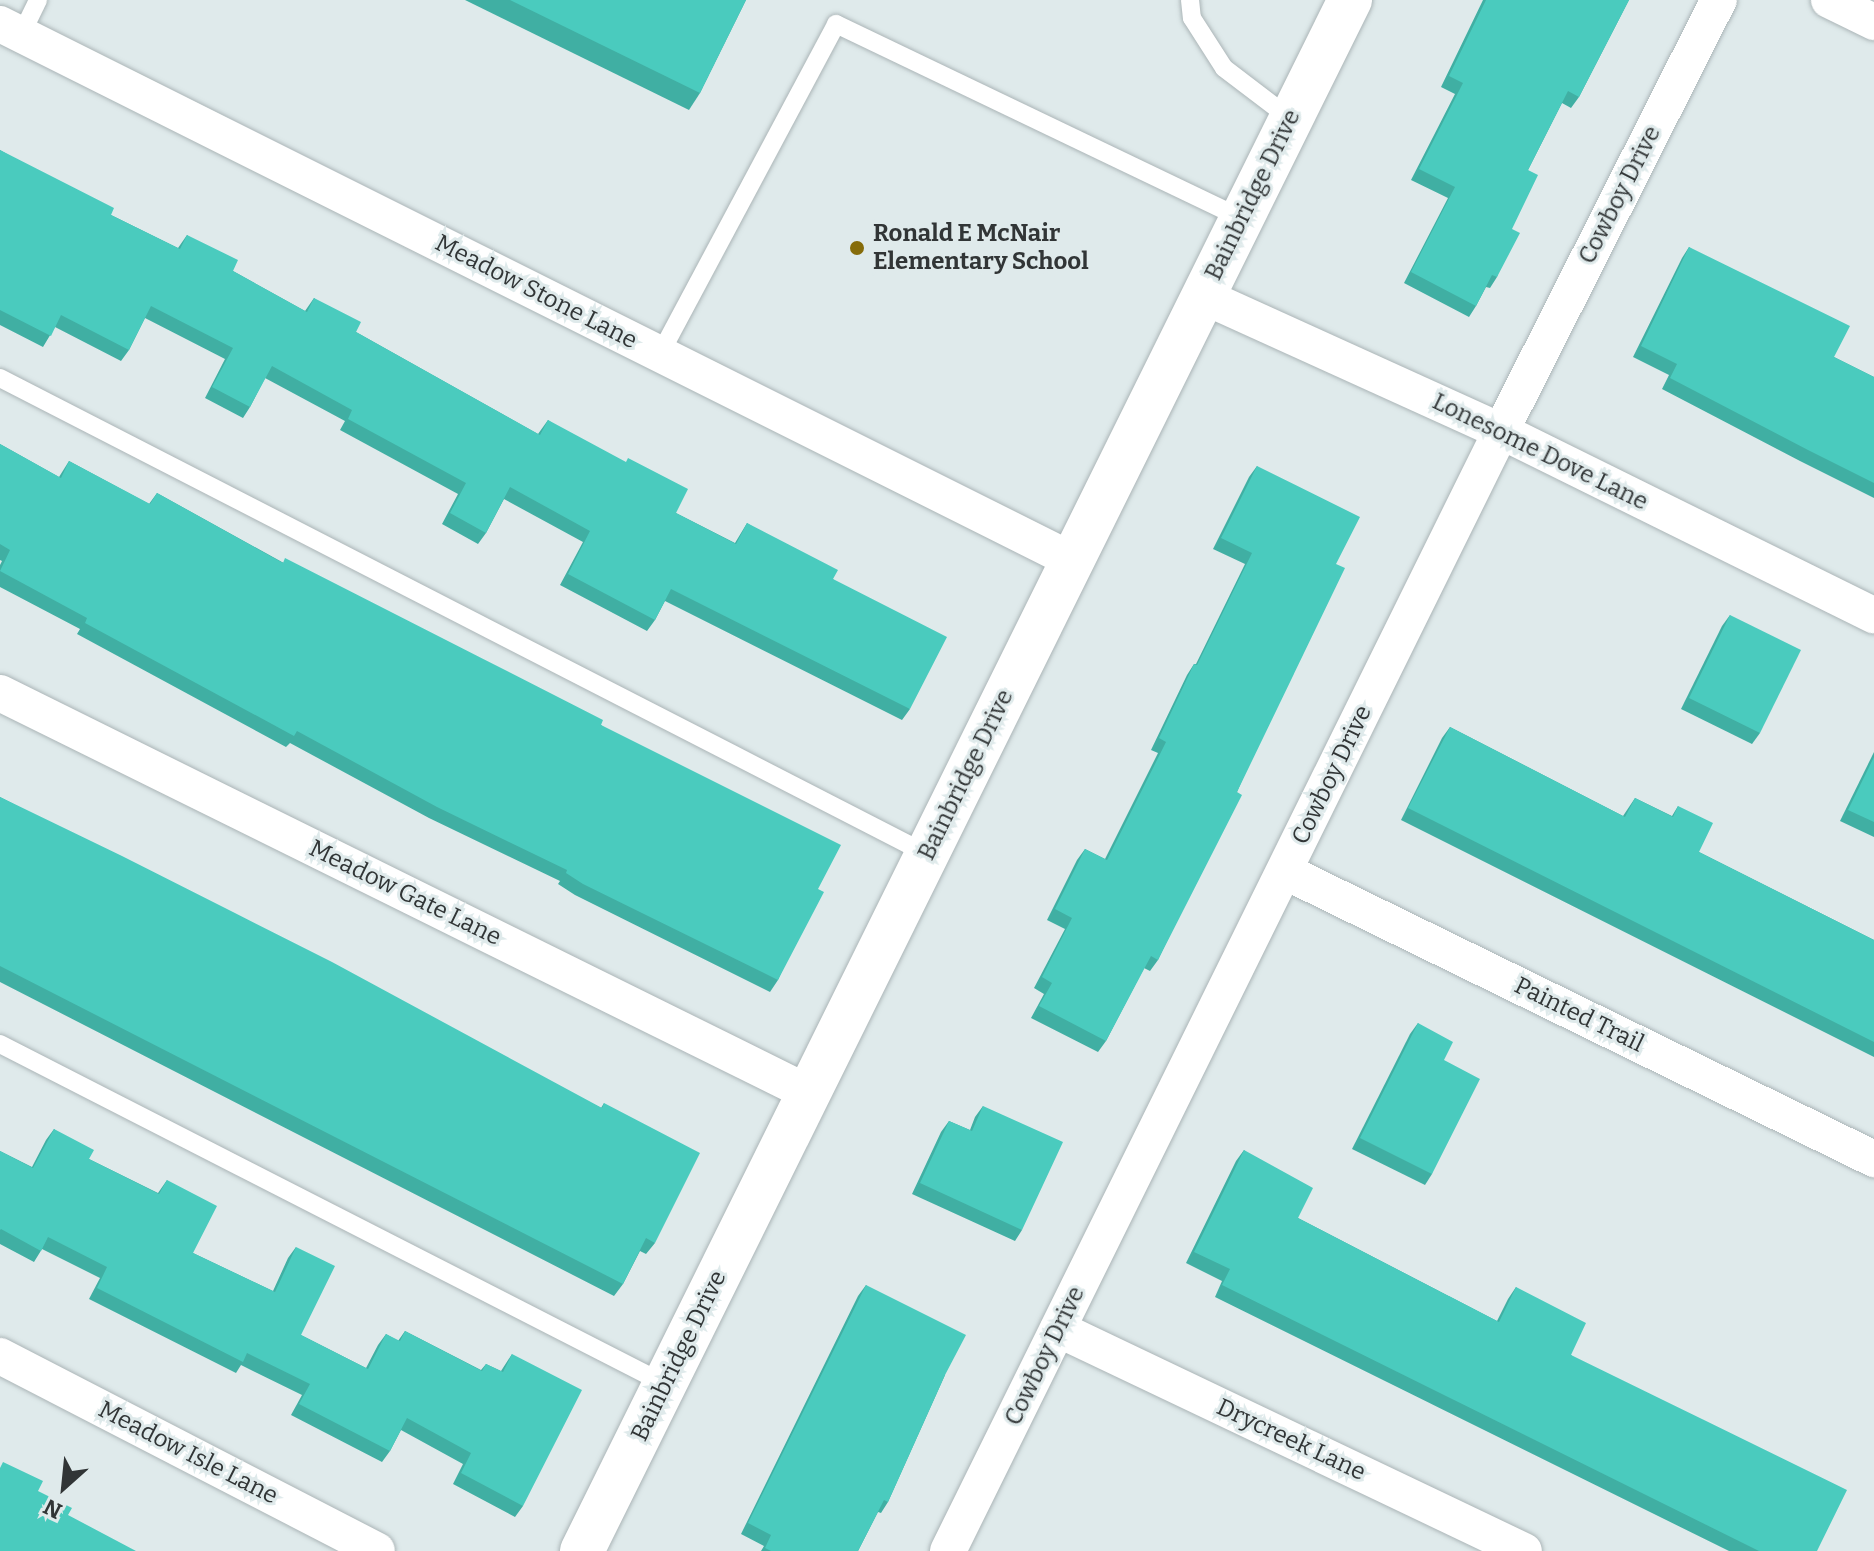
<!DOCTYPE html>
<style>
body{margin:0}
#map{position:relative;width:1874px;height:1551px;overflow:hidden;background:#dfeaeb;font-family:Bitter,serif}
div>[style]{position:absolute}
.roads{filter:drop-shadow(0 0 2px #abb5b7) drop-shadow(0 0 2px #abb5b7)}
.service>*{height:18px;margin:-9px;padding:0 9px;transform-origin:9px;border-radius:9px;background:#fff}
.minor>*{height:36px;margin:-18px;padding:0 18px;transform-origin:18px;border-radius:18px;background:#fff}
.tertiary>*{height:44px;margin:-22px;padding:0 22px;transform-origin:22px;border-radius:22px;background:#fff}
.wall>*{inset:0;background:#40afa3}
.building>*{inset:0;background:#4acbbe}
.dots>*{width:22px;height:22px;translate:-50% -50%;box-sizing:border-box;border:4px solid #dfeaeb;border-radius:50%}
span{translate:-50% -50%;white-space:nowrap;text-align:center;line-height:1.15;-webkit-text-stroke:6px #dfeaeb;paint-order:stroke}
.street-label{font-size:24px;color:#313536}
.poi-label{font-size:24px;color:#313536;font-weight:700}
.left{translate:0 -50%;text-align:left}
.north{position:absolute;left:24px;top:1447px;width:80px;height:80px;-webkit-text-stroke:6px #dfeaeb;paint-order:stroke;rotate:207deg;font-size:22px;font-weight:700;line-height:32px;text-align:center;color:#313536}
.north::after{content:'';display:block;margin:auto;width:28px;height:36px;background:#313536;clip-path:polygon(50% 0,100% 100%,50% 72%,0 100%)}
</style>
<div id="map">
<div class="roads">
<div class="service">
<div style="left:1190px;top:0;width:18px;rotate:84deg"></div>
<div style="left:1192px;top:18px;width:59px;rotate:57.4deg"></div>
<div style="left:1224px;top:68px;width:84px;rotate:37.3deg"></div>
<div style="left:21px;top:35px;width:39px;rotate:-64deg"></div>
<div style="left:660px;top:354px;width:374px;rotate:-61.9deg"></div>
<div style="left:836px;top:24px;width:449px;rotate:25.6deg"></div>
<div style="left:0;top:378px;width:1042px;rotate:27.18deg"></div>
<div style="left:0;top:1044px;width:747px;rotate:27.08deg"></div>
</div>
<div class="minor">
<div style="left:1829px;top:0;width:50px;rotate:26.1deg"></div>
<div style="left:0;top:24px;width:1199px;rotate:26.57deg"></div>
<div style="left:1203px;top:296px;width:327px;rotate:24.4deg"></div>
<div style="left:1501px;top:431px;width:416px;rotate:26.3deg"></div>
<div style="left:0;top:693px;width:902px;rotate:26.31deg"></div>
<div style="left:1284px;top:871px;width:657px;rotate:26.02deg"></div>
<div style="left:1058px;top:1329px;width:516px;rotate:25.47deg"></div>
<div style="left:0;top:1356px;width:424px;rotate:27.3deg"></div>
<div style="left:948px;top:1551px;width:1249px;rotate:-63.72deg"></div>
<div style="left:1501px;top:431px;width:483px;rotate:-63.2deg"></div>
</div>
<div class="tertiary">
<div style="left:582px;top:1551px;width:1731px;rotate:-63.66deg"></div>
</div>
</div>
<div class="wall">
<div style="clip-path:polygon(465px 0,746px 0,700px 93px,689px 110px)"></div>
<div style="clip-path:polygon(1483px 0,1629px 0,1579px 97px,1571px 108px,1562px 103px,1528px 170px,1497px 277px,1490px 288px,1486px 287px,1476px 306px,1469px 317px,1404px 283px,1448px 198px,1411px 180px,1455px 94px,1441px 87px)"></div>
<div style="clip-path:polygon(0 150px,111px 215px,178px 248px,187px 235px,233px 271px,305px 311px,314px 298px,356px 332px,538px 434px,548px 420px,676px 513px,735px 543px,747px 523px,833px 579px,910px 709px,902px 720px,665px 601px,655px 620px,647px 631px,560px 585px,583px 542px,504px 499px,486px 533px,478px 544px,442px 524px,458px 494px,340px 430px,345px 421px,265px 378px,250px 407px,243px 418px,205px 398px,225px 359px,145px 318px,129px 350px,121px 361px,55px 327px,43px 347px,0 325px)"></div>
<div style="clip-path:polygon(1689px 247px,1834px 357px,1874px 377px,1874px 498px,1800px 461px,1662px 389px,1669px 375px,1633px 357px,1682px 258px)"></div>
<div style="clip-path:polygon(0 444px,59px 477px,69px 461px,149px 504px,157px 493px,282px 562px,601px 725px,818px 889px,778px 980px,770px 992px,575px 895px,558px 884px,560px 881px,429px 818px,290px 743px,286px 747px,77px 634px,80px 629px,0 587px,0 565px,2px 561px,0 560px)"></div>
<div style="clip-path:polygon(1257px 466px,1336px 564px,1237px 792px,1158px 960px,1150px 971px,1144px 968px,1106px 1041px,1098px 1052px,1031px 1018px,1044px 994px,1034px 988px,1065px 929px,1047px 920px,1077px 860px,1085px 849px,1105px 859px,1158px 753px,1151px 750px,1187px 675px,1194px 664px,1196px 664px,1245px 564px,1213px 549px,1249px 477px)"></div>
<div style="clip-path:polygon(1730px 615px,1760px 733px,1752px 744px,1681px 709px,1722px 626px)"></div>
<div style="clip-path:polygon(1450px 727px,1623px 816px,1635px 798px,1672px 816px,1678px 806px,1699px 852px,1874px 940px,1874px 1057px,1401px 820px,1442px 738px)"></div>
<div style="clip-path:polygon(1874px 752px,1874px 837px,1840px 821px)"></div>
<div style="clip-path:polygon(0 797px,601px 1108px,604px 1103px,655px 1243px,646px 1254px,640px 1251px,623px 1284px,614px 1296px,0 982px)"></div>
<div style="clip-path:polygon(1418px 1023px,1444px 1060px,1432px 1174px,1425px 1185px,1352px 1149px,1410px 1034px)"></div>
<div style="clip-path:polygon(983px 1106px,1022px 1230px,1015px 1241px,912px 1194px,941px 1132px,949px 1121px,970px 1130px,975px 1117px)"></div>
<div style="clip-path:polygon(54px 1129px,89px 1159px,158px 1193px,167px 1180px,193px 1253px,273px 1291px,288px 1258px,296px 1247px,301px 1335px,366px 1368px,378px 1345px,386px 1334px,398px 1341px,405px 1331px,481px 1370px,486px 1364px,501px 1371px,512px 1354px,523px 1506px,515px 1517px,453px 1484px,463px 1464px,401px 1430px,390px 1451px,382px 1462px,291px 1415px,302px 1395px,241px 1365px,236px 1373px,89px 1299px,100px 1278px,42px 1249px,34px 1262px,0 1244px,0 1151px,32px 1167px,46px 1140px)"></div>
<div style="clip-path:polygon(1244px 1150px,1298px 1218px,1497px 1321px,1508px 1299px,1516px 1287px,1571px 1355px,1817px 1551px,1729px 1551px,1215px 1297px,1222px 1281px,1186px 1263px,1236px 1161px)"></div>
<div style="clip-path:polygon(866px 1285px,945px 1375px,888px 1502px,881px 1513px,878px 1512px,858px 1551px,761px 1551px,764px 1546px,741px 1534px,858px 1296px)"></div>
</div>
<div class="building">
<div style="clip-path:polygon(510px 0,746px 0,700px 93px)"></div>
<div style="clip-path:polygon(1486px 0,1629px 0,1579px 97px,1568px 91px,1528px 170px,1538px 175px,1512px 229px,1520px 233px,1497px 277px,1492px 275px,1476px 306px,1411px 272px,1455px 187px,1419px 169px,1463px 83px,1449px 76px)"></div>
<div style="clip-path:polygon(0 150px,114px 208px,111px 215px,180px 249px,187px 235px,238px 260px,233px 271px,307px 312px,314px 298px,361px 322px,356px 332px,540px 435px,548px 420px,626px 462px,628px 458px,688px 489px,676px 513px,736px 544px,747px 523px,838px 570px,833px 579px,947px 637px,910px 709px,671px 589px,655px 620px,568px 574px,590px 531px,510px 487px,486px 533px,450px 513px,466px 483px,348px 419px,352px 410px,272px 366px,250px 407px,212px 387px,233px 348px,151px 306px,129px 350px,61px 315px,51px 336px,0 310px)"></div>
<div style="clip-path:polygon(1689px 247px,1850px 326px,1834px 357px,1874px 377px,1874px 483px,1808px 450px,1670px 378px,1677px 364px,1641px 346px)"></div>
<div style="clip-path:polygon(0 444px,61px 478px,69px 461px,150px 504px,157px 493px,283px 563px,285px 558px,603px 720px,601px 725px,841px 845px,818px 889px,824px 892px,778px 980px,583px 884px,566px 873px,567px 870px,437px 807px,297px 731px,294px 736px,85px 623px,87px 618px,0 571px,10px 550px,0 544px)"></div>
<div style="clip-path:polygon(1257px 466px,1360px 517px,1336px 564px,1345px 568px,1237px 792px,1242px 795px,1158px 960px,1151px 956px,1106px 1041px,1039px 1006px,1052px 983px,1042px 977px,1072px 918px,1055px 909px,1085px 849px,1107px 860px,1166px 742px,1159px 738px,1194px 664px,1197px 665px,1252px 553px,1221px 538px)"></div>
<div style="clip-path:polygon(1730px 615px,1801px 650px,1760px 733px,1689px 698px)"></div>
<div style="clip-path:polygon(1450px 727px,1625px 817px,1635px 798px,1673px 817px,1678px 806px,1713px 823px,1699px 852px,1874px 940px,1874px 1042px,1408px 808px)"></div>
<div style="clip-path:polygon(1874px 757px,1874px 822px,1848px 810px)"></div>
<div style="clip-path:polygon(0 797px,122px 856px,332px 962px,602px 1108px,604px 1103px,700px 1153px,655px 1243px,646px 1238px,623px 1284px,0 966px)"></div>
<div style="clip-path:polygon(1418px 1023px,1453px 1042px,1444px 1060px,1480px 1079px,1432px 1174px,1360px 1138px)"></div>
<div style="clip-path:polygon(983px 1106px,1063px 1142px,1022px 1230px,920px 1183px,949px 1121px,972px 1131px)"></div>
<div style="clip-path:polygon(54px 1129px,94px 1150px,89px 1159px,159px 1194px,167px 1180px,217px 1206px,193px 1253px,275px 1292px,296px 1247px,335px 1266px,301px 1335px,368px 1369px,386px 1334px,400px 1341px,405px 1331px,482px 1371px,486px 1364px,503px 1372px,512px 1354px,582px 1390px,523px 1506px,461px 1473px,471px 1453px,407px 1418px,390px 1451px,299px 1404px,310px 1384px,247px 1353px,243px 1362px,97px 1288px,107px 1267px,48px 1237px,41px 1251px,1px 1229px,0 1230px,0 1151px,33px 1168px)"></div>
<div style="clip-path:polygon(1244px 1150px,1313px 1188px,1298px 1218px,1499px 1322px,1516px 1287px,1586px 1323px,1571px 1355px,1847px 1490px,1817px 1551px,1759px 1551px,1222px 1285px,1230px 1269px,1194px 1252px)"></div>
<div style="clip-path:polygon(866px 1285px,966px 1335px,945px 1375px,888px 1502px,884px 1500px,858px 1551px,771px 1551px,765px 1548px,771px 1535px,748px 1523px)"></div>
<div style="clip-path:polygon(3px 1462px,43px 1481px,38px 1491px,72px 1508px,68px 1515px,136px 1551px,0 1551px,0 1468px)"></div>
</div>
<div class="dots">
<div style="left:857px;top:248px;background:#866c0a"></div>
</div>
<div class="street-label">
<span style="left:1253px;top:195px;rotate:-64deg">Bainbridge Drive</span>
<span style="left:1620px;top:195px;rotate:-63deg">Cowboy Drive</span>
<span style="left:536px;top:292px;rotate:27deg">Meadow Stone Lane</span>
<span style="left:1540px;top:452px;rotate:26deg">Lonesome Dove Lane</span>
<span style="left:966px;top:775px;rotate:-64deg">Bainbridge Drive</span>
<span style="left:1332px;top:775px;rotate:-64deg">Cowboy Drive</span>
<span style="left:405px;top:893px;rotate:26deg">Meadow Gate Lane</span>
<span style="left:1579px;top:1015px;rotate:26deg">Painted Trail</span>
<span style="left:679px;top:1356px;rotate:-64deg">Bainbridge Drive</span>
<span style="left:1045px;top:1356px;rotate:-64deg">Cowboy Drive</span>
<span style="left:1291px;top:1440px;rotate:25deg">Drycreek Lane</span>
<span style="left:188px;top:1453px;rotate:27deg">Meadow Isle Lane</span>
</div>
<div class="poi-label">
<span class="left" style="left:873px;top:248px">Ronald E McNair<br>Elementary School</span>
</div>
<div class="north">N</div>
</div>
